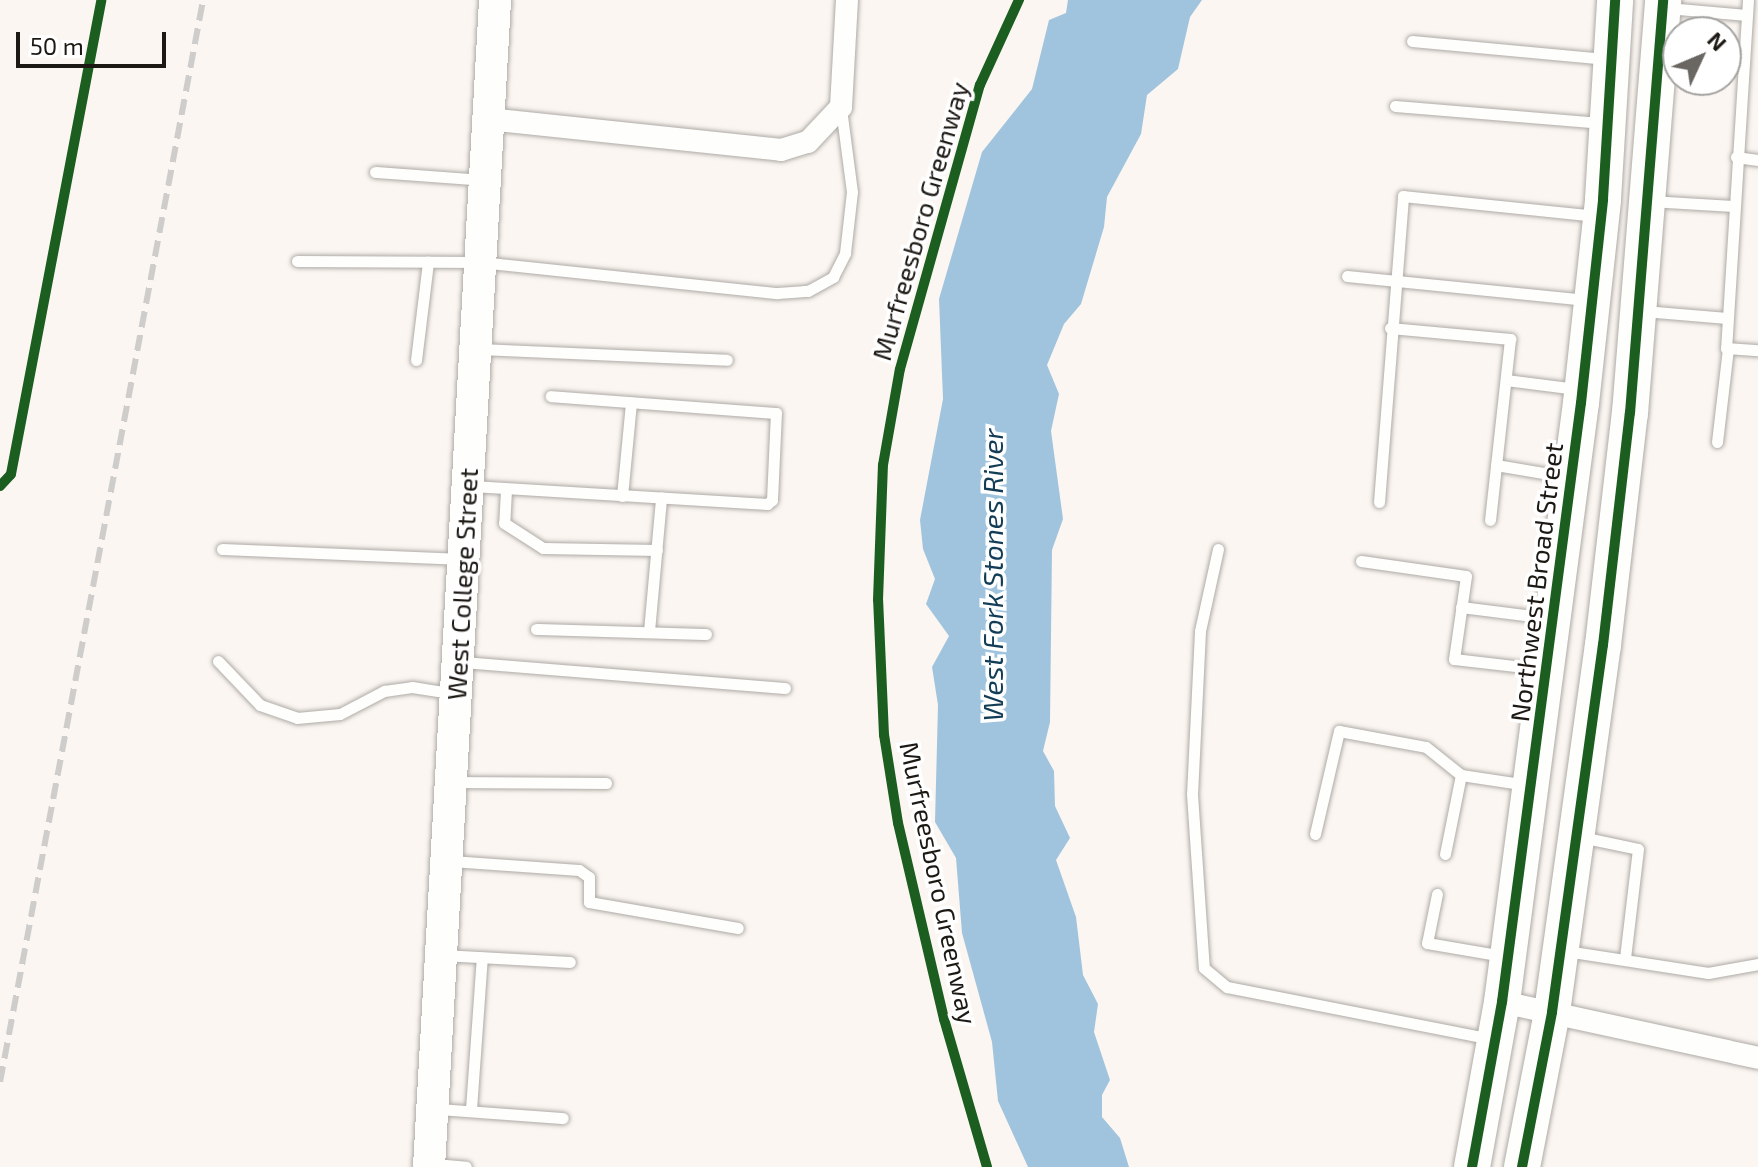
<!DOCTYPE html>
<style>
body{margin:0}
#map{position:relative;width:1758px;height:1167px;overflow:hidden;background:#fbf6f1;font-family:"Exo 2",sans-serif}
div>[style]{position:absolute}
.water>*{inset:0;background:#a0c4dd}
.roads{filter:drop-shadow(0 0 2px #aeaaa6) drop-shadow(0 0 2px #aeaaa6)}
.lane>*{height:11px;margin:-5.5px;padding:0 5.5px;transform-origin:5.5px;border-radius:5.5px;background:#fefefd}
.street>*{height:22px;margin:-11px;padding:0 11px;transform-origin:11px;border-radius:11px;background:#fefefd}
.secondary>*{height:32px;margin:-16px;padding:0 16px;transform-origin:16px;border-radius:16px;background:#fefefd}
.primary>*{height:36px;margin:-18px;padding:0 18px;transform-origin:18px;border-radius:18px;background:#fefefd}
.rail>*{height:6px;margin-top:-3px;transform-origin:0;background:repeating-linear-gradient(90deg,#cecdcc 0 16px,transparent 0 24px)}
.cycleway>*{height:10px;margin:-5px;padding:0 5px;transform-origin:5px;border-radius:5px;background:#1b5e20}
span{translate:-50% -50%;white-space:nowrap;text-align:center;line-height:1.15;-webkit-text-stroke:7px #fff;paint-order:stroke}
.street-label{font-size:26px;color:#1c1814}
.water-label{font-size:28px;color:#133d57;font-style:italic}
.north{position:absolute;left:1662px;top:16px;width:80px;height:80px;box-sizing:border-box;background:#fff;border:2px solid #a4a3a1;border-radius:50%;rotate:46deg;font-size:22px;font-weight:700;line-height:32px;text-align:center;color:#1c1814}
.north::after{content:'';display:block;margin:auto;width:28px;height:36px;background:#6a6661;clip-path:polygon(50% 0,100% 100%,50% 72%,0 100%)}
.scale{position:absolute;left:16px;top:32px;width:150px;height:36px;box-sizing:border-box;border:4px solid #1c1814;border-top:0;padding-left:10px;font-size:24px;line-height:28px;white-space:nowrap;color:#1c1814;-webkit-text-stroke:6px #fff;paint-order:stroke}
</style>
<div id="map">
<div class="water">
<div style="clip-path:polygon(1068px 0,1202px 0,1190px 17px,1178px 69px,1147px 95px,1141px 134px,1107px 197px,1104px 227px,1081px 304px,1064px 324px,1047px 365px,1059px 394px,1051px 431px,1063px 519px,1052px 550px,1050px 722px,1043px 751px,1054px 771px,1055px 806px,1070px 838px,1056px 860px,1076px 917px,1083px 975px,1098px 1004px,1094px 1032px,1110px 1080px,1102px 1095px,1102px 1117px,1120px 1138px,1129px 1167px,1028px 1167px,998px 1101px,992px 1042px,962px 933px,956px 858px,935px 822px,938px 705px,932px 667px,949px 636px,926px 604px,935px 579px,923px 549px,920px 520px,943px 399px,939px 299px,982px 152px,1032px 89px,1049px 20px,1066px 13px)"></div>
</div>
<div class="roads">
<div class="lane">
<div style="left:1748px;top:0;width:349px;rotate:93.6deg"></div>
<div style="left:1726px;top:348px;width:32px;rotate:4deg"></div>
<div style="left:1667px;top:8px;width:80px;rotate:5deg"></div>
<div style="left:1412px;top:41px;width:196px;rotate:5.3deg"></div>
<div style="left:1395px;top:106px;width:209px;rotate:4.7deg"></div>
<div style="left:1736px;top:157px;width:22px;rotate:8deg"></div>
<div style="left:375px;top:172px;width:109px;rotate:4.2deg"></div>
<div style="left:1650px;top:201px;width:83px;rotate:3.4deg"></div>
<div style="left:297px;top:261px;width:183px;rotate:0.3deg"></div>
<div style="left:480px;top:262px;width:299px;rotate:6deg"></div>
<div style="left:777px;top:293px;width:31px;rotate:-4deg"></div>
<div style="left:808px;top:291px;width:29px;rotate:-29deg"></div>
<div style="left:833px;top:277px;width:27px;rotate:-63deg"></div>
<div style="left:845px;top:253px;width:61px;rotate:-83.5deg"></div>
<div style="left:852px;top:192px;width:85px;rotate:-97.5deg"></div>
<div style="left:1347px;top:276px;width:241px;rotate:5.7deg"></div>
<div style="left:1644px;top:311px;width:83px;rotate:4.8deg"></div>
<div style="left:1390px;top:328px;width:121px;rotate:5.2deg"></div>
<div style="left:1510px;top:339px;width:182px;rotate:96.3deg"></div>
<div style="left:479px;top:349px;width:248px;rotate:2.5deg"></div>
<div style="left:416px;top:360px;width:99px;rotate:-83deg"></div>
<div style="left:1506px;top:380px;width:71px;rotate:7.3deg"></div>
<div style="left:1717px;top:442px;width:95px;rotate:-83.3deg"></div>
<div style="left:1496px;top:465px;width:72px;rotate:9.6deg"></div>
<div style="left:472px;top:486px;width:296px;rotate:3.5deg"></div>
<div style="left:767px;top:504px;width:6px;rotate:-39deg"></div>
<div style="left:772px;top:500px;width:87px;rotate:-87.4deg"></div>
<div style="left:776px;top:413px;width:226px;rotate:-175.7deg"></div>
<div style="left:506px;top:490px;width:33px;rotate:93deg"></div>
<div style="left:504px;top:523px;width:46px;rotate:32.7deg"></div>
<div style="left:543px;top:548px;width:114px;rotate:1deg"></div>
<div style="left:622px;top:496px;width:94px;rotate:-84.5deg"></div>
<div style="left:1379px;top:502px;width:307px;rotate:-85.5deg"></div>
<div style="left:1403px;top:196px;width:194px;rotate:5.9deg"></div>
<div style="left:222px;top:549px;width:241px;rotate:2.4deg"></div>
<div style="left:1218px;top:549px;width:84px;rotate:102.4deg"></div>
<div style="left:1200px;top:631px;width:163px;rotate:92.8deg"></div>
<div style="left:1192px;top:794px;width:174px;rotate:86.1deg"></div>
<div style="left:1204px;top:968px;width:30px;rotate:40deg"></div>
<div style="left:1227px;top:987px;width:269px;rotate:11.1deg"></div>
<div style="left:1361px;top:561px;width:106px;rotate:8.1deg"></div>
<div style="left:1466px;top:576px;width:84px;rotate:98.2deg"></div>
<div style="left:1454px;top:659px;width:88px;rotate:6.6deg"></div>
<div style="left:1461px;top:607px;width:88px;rotate:7.2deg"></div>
<div style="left:536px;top:629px;width:170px;rotate:1.7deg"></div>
<div style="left:649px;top:631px;width:134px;rotate:-84.8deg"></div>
<div style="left:218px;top:661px;width:61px;rotate:46.3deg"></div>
<div style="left:260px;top:705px;width:39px;rotate:19deg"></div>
<div style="left:297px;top:718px;width:43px;rotate:-5.3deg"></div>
<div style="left:340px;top:714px;width:50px;rotate:-27.6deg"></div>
<div style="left:384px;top:691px;width:28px;rotate:-8deg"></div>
<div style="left:412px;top:687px;width:39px;rotate:9deg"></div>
<div style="left:462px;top:662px;width:324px;rotate:4.6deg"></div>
<div style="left:455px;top:782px;width:151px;rotate:0.4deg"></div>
<div style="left:1315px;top:834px;width:106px;rotate:-76.9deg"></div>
<div style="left:1339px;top:731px;width:88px;rotate:10.4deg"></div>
<div style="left:1426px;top:747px;width:45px;rotate:38.7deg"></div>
<div style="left:1581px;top:837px;width:58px;rotate:11.9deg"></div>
<div style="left:1638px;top:849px;width:110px;rotate:96.8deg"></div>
<div style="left:1445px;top:854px;width:81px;rotate:-78.6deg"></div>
<div style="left:1461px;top:775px;width:67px;rotate:8.6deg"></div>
<div style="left:451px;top:861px;width:128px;rotate:4deg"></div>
<div style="left:579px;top:870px;width:12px;rotate:35deg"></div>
<div style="left:589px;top:877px;width:25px;rotate:90deg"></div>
<div style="left:589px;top:902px;width:151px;rotate:9.9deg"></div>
<div style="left:1437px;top:894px;width:50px;rotate:101.5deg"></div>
<div style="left:1427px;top:943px;width:77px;rotate:9.7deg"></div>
<div style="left:1566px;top:951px;width:144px;rotate:8.8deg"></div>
<div style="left:1708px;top:973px;width:51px;rotate:-10.2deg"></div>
<div style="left:442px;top:955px;width:128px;rotate:3.1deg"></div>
<div style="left:437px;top:1109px;width:126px;rotate:4.1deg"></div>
<div style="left:471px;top:1109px;width:152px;rotate:-85.9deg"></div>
<div style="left:434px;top:1164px;width:32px;rotate:5deg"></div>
</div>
<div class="street">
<div style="left:488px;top:119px;width:295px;rotate:6deg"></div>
<div style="left:781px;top:150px;width:28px;rotate:-17deg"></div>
<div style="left:808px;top:142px;width:48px;rotate:-46.7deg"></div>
<div style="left:841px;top:107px;width:107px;rotate:-86.8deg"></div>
<div style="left:1502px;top:1002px;width:262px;rotate:12.3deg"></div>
</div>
<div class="secondary">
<div style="left:429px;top:1167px;width:1169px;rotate:-86.76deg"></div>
</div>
<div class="primary">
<div style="left:1472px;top:1167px;width:168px;rotate:-79.7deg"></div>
<div style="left:1502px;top:1002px;width:604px;rotate:-82.49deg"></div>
<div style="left:1581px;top:403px;width:205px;rotate:-83.8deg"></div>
<div style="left:1603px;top:199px;width:199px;rotate:-86.5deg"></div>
<div style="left:1522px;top:1167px;width:158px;rotate:-79deg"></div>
<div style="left:1552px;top:1012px;width:371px;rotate:-82.1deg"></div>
<div style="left:1603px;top:645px;width:234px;rotate:-83.4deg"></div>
<div style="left:1630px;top:413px;width:414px;rotate:-85.4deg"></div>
</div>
</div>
<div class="rail">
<div style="left:0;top:1082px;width:1101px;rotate:-79.37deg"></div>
</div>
<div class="cycleway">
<div style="left:0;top:486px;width:16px;rotate:-47deg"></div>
<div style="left:11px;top:474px;width:482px;rotate:-79.2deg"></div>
<div style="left:987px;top:1167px;width:154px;rotate:-106.2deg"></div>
<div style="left:944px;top:1019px;width:201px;rotate:-103.2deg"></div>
<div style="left:898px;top:823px;width:89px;rotate:-99deg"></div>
<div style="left:884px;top:735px;width:135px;rotate:-92.5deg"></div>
<div style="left:878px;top:600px;width:135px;rotate:-87.9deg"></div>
<div style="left:883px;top:465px;width:97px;rotate:-80deg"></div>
<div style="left:900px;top:369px;width:295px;rotate:-74.3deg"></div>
<div style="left:980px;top:85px;width:94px;rotate:-65.4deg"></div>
<div style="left:1472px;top:1167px;width:168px;rotate:-79.7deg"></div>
<div style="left:1502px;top:1002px;width:604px;rotate:-82.49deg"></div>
<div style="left:1581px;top:403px;width:205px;rotate:-83.8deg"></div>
<div style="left:1603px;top:199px;width:199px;rotate:-86.5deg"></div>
<div style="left:1522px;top:1167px;width:158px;rotate:-79deg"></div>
<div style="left:1552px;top:1012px;width:371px;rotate:-82.1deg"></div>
<div style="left:1603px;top:645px;width:234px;rotate:-83.4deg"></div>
<div style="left:1630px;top:413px;width:414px;rotate:-85.4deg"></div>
</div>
<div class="street-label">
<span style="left:920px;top:221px;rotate:-74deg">Murfreesboro Greenway</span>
<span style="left:1536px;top:582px;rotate:-83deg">Northwest Broad Street</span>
<span style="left:462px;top:584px;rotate:-87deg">West College Street</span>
<span style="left:939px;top:883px;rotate:78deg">Murfreesboro Greenway</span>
</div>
<div class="water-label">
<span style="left:992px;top:575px;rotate:-90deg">West Fork Stones River</span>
</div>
<div class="north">N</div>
<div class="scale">50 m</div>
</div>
